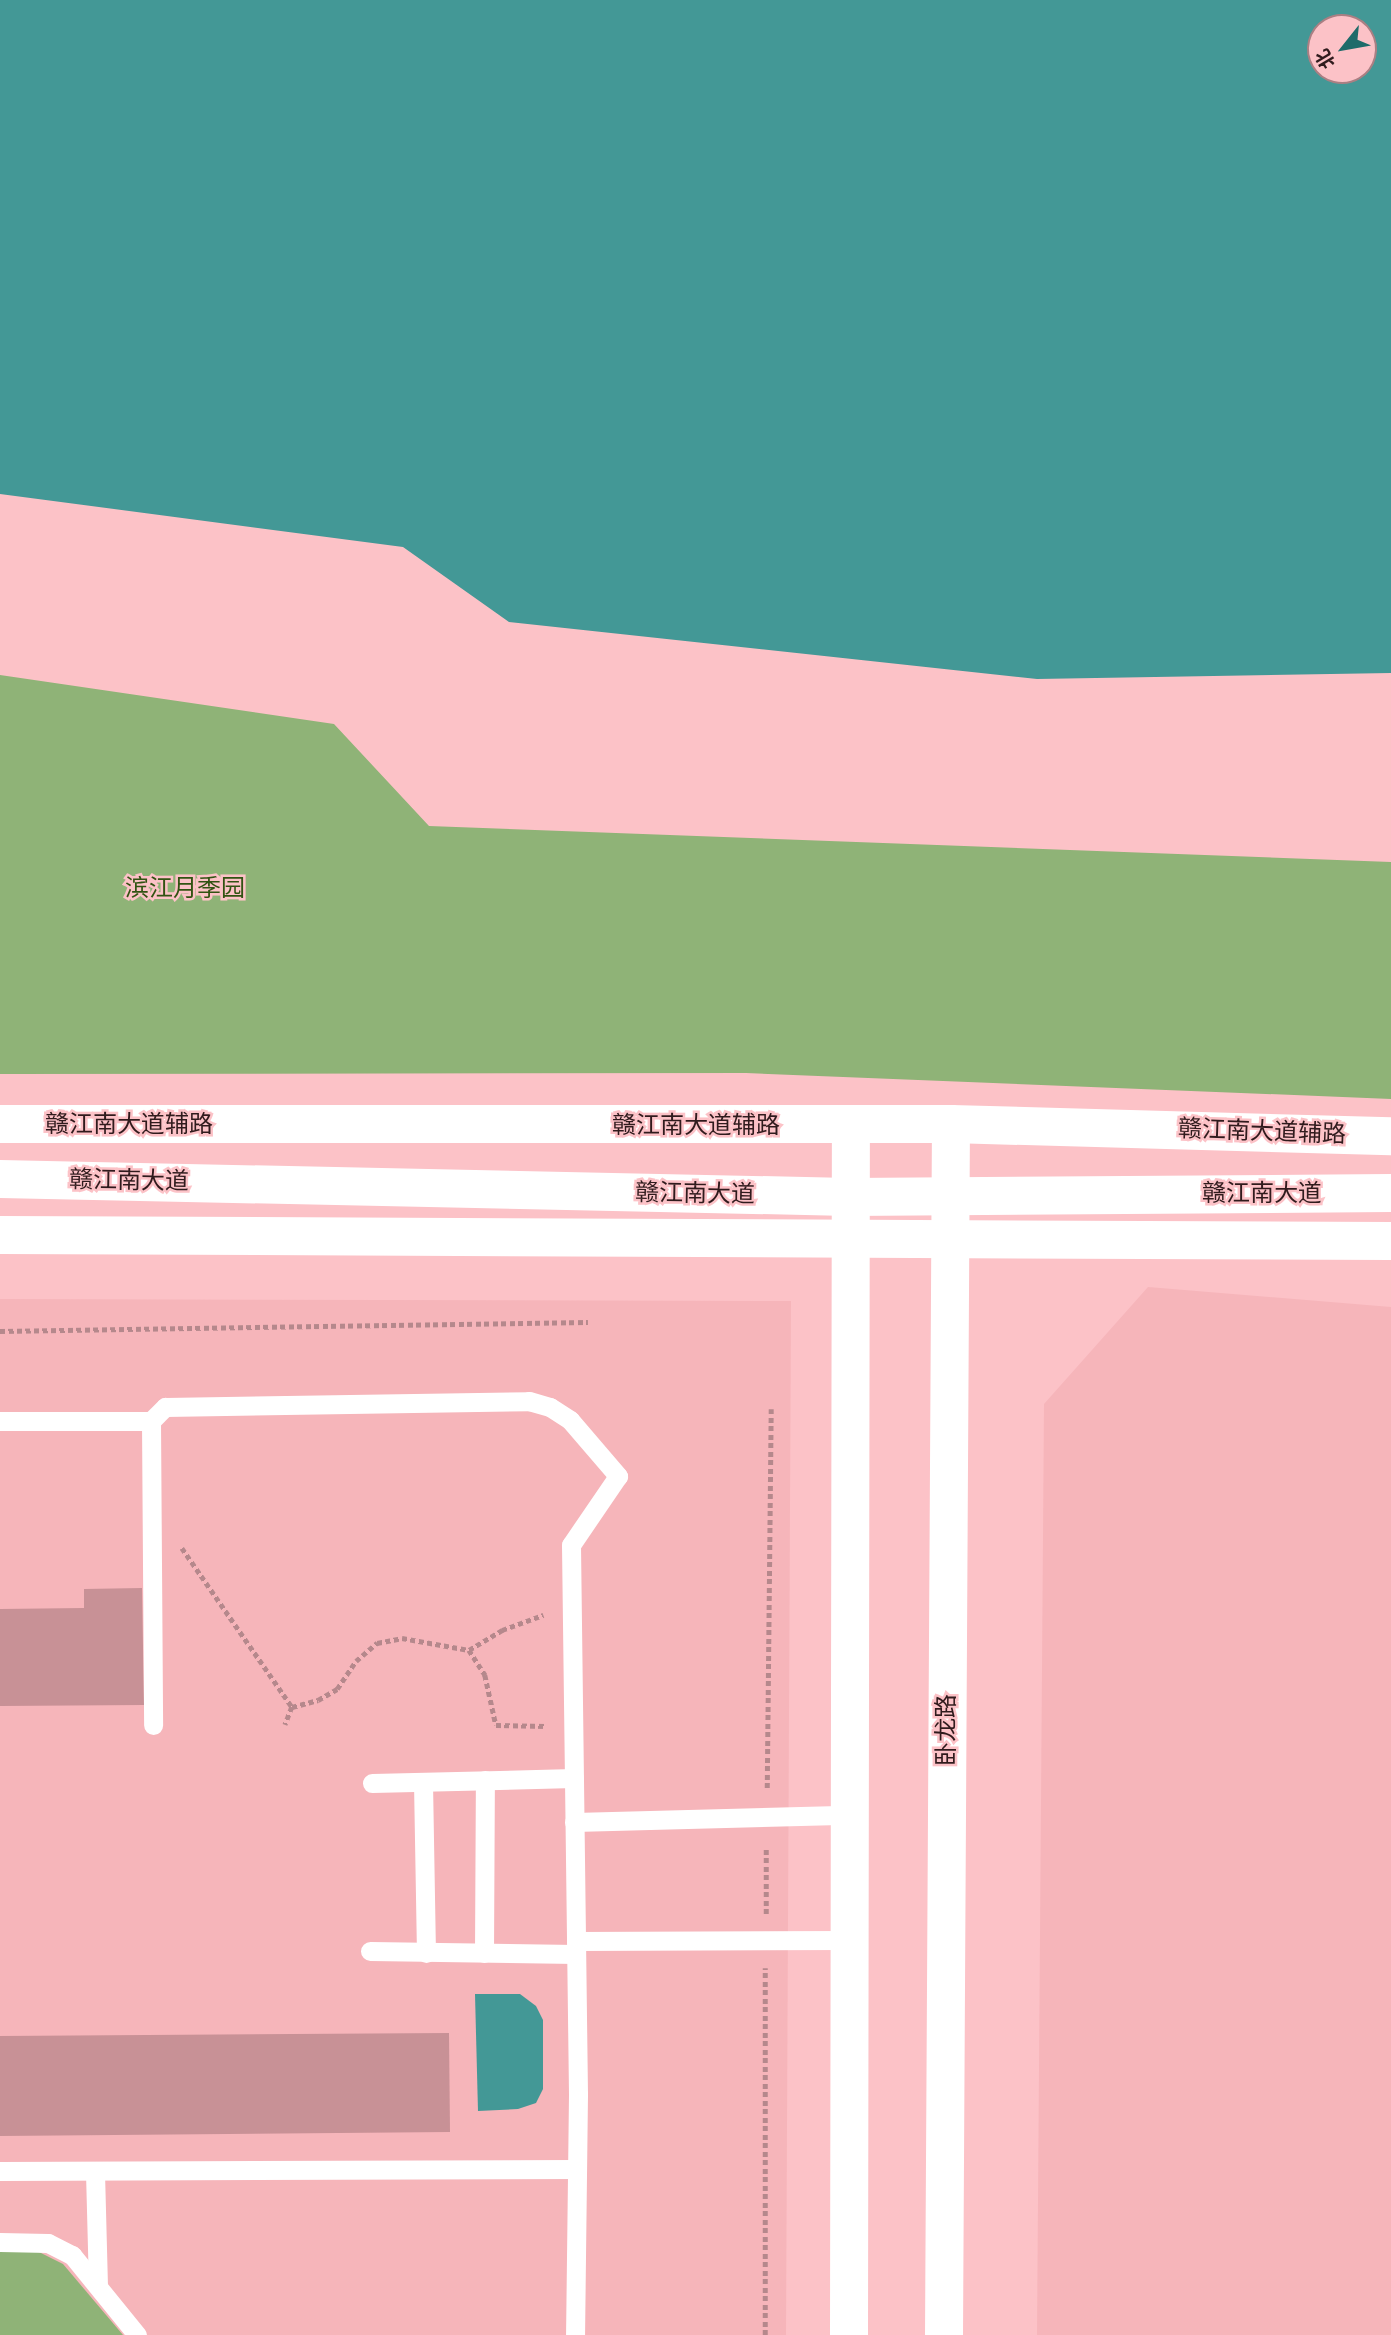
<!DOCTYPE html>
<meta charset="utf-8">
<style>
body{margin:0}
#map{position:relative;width:1391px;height:2335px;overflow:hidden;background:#fcc2c7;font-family:Karla,"Noto Sans SC",sans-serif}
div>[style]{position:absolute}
.built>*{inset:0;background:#f6b5ba}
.green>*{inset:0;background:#8fb377}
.water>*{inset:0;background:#439896}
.building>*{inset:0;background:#c89196}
.path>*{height:4.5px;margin-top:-2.25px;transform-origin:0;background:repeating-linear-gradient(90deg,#b5888c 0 5px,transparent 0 8.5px)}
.lane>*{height:19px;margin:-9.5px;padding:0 9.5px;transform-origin:9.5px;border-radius:9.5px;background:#fff}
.secondary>*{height:38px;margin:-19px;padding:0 19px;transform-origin:19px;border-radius:19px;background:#fff}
.primary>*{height:38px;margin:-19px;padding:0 19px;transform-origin:19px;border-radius:19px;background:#fff}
span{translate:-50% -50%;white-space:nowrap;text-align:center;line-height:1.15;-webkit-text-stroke:5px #fcc2c7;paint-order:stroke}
.park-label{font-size:24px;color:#315312}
.street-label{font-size:24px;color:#301b1d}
.north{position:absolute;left:1307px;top:14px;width:70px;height:70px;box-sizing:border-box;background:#fcc2c7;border:2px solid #aa7f83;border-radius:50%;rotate:239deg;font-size:19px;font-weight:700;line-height:28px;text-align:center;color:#301b1d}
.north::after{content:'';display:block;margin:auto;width:24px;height:32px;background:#1f6b6a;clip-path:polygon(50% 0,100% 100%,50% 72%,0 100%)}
</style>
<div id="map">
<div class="built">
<div style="clip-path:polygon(1148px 1287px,1391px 1307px,1391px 2335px,1037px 2335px,1044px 1404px)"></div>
<div style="clip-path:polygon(0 1299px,791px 1301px,786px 2335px,0 2335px)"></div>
</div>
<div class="green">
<div style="clip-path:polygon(0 675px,334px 724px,429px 826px,1391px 862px,1391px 1099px,746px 1073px,0 1074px)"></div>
<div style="clip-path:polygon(0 2252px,39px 2252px,63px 2264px,123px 2335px,0 2335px)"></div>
</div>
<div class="water">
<div style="clip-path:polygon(evenodd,0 0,1391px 0,1391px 673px,1037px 679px,509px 622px,403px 547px,0 494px,0 0,1363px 28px,1363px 70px,1321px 70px,1321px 28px,1363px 28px)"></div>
<div style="clip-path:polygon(475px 1994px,520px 1994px,536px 2006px,543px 2020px,543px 2089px,536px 2103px,518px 2109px,478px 2111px)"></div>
</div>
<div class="building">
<div style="clip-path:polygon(142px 1588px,144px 1705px,0 1706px,0 1609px,84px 1608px,84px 1589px)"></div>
<div style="clip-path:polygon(449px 2033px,450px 2132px,0 2136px,0 2036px)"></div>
</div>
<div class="path">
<div style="left:0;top:1331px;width:588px;rotate:-0.88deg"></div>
<div style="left:182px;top:1548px;width:193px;rotate:55.3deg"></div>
<div style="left:292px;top:1707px;width:19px;rotate:111deg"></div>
<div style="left:469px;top:1650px;width:39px;rotate:-31deg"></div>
<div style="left:502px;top:1630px;width:44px;rotate:-20.1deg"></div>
<div style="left:292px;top:1707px;width:27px;rotate:-15deg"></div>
<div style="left:318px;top:1700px;width:22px;rotate:-30deg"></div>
<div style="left:337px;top:1689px;width:34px;rotate:-56deg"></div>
<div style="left:356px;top:1661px;width:28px;rotate:-41deg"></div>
<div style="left:377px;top:1643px;width:25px;rotate:-11deg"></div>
<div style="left:402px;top:1638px;width:68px;rotate:10.2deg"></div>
<div style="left:469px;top:1650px;width:30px;rotate:57deg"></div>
<div style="left:485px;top:1675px;width:51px;rotate:77.6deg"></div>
<div style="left:496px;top:1725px;width:50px;rotate:1.1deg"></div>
<div style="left:767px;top:1788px;width:379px;rotate:-89.4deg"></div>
<div style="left:766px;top:1914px;width:68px;rotate:-90deg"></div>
<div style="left:765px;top:2335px;width:367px;rotate:-90deg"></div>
</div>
<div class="lane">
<div style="left:0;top:1421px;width:151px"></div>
<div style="left:151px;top:1421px;width:20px;rotate:-45deg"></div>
<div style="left:165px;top:1407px;width:364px;rotate:-0.9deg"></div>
<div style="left:529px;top:1401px;width:22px;rotate:16deg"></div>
<div style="left:550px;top:1407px;width:24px;rotate:33deg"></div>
<div style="left:570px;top:1420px;width:74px;rotate:49.4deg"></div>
<div style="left:618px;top:1476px;width:83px;rotate:124.3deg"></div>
<div style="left:571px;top:1545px;width:549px;rotate:89.27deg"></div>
<div style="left:578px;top:2094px;width:241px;rotate:90.7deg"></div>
<div style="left:151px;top:1421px;width:304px;rotate:89.6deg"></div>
<div style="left:423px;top:1782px;width:171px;rotate:89deg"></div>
<div style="left:372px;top:1783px;width:202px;rotate:-1.4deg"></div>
<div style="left:574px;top:1822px;width:275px;rotate:-1.5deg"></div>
<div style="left:576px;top:1941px;width:273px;rotate:-0.2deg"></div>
<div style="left:370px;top:1951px;width:206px;rotate:0.8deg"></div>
<div style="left:484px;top:1953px;width:173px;rotate:-89.7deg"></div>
<div style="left:0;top:2171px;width:577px;rotate:-0.2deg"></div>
<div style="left:95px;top:2172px;width:114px;rotate:88.5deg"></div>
<div style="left:0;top:2242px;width:48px;rotate:1.2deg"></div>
<div style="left:48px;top:2243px;width:27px;rotate:27deg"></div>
<div style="left:72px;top:2255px;width:103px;rotate:50.9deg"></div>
</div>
<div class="secondary">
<div style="left:0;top:1124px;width:951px"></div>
<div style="left:951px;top:1124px;width:440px;rotate:1.6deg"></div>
<div style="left:0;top:1179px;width:849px;rotate:1.21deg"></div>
<div style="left:849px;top:1197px;width:542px;rotate:-0.42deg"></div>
<div style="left:0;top:1235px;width:1391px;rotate:0.25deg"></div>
</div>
<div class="primary">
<div style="left:849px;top:2335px;width:1209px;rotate:-89.91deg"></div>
<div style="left:944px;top:2335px;width:1211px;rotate:-89.67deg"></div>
</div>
<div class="park-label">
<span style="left:185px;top:889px">滨江月季园</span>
</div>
<div class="street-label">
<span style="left:129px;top:1125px">赣江南大道辅路</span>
<span style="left:696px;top:1126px">赣江南大道辅路</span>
<span style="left:1262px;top:1132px;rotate:2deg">赣江南大道辅路</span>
<span style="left:129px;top:1181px;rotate:1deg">赣江南大道</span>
<span style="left:695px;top:1194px;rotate:1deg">赣江南大道</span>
<span style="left:1262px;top:1194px">赣江南大道</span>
<span style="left:947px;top:1730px;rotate:-90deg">卧龙路</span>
</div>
<div class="north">北</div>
</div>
